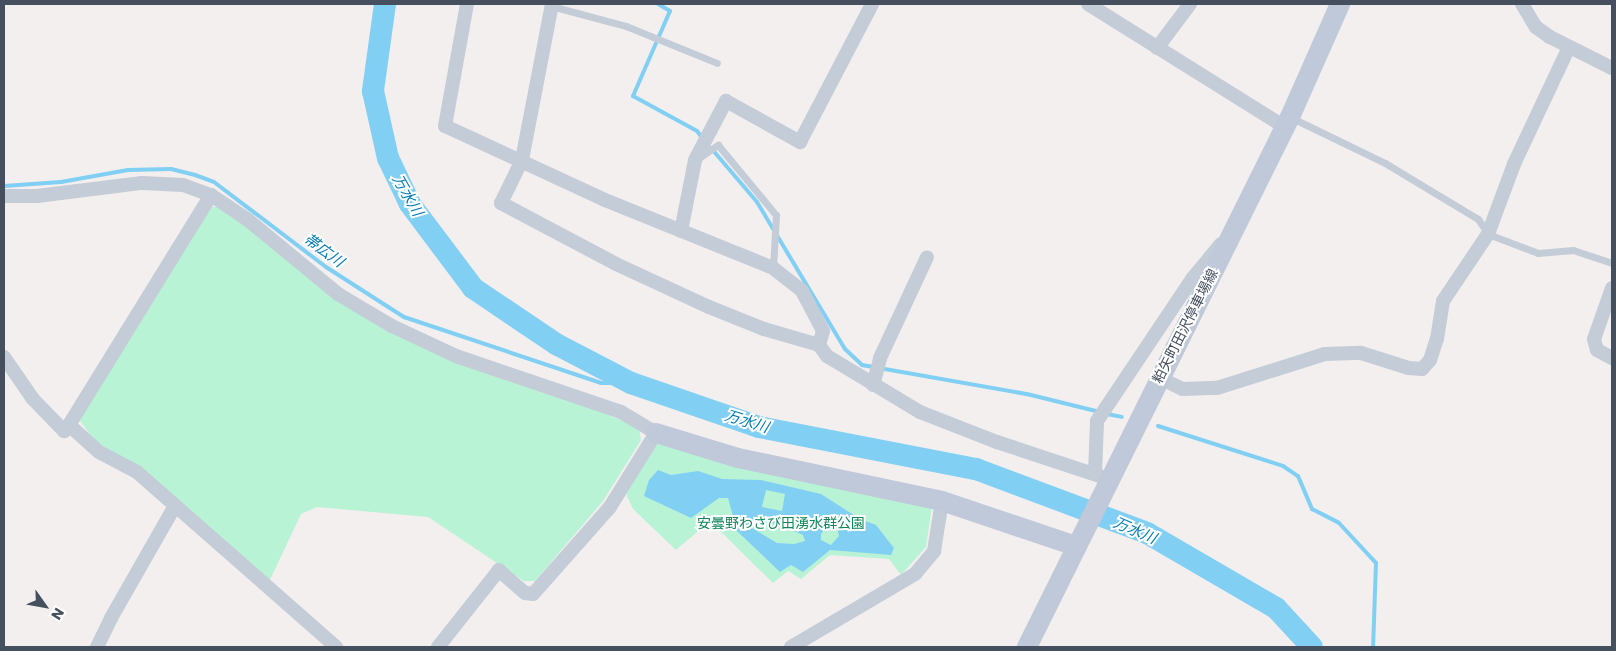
<!DOCTYPE html>
<meta charset="utf-8">
<style>
body{margin:0}
#map{position:relative;width:1616px;height:651px;overflow:hidden;background:#f2efee;font-family:Poppins,"Noto Sans JP",sans-serif}
div>[style]{position:absolute}
.green>*{inset:0;background:#b9f3d6}
.water>*{inset:0;background:#82cff4}
.stream>*{height:4px;margin:-2px;padding:0 2px;transform-origin:2px;border-radius:2px;background:#82cff4}
.river>*{height:22px;margin:-11px;padding:0 11px;transform-origin:11px;border-radius:11px;background:#82cff4}
.lane>*{height:7px;margin:-3.5px;padding:0 3.5px;transform-origin:3.5px;border-radius:3.5px;background:#c4ccd8}
.street>*{height:14px;margin:-7px;padding:0 7px;transform-origin:7px;border-radius:7px;background:#c4ccd8}
.secondary>*{height:20px;margin:-10px;padding:0 10px;transform-origin:10px;border-radius:10px;background:#c0c9d9}
span{translate:-50% -50%;white-space:nowrap;text-align:center;line-height:1.15;-webkit-text-stroke:4px #fff;paint-order:stroke}
.street-label{font-size:14px;color:#454f5e}
.park-label{font-size:14px;color:#0f8658}
.water-label{font-size:15px;color:#007bb6;font-style:italic}
.frame{position:absolute;inset:0;border:5px solid #454f5e;pointer-events:none}
.north{position:absolute;left:20px;top:581px;width:50px;height:50px;-webkit-text-stroke:4px #fff;paint-order:stroke;rotate:122deg;font-size:14px;font-weight:700;line-height:20px;text-align:center;color:#454f5e}
.north::after{content:'';display:block;margin:auto;width:18px;height:22px;background:#454f5e;clip-path:polygon(50% 0,100% 100%,50% 72%,0 100%)}
</style>
<div id="map">
<div class="green">
<div style="clip-path:polygon(210px 207px,219px 207px,238px 220px,335px 297px,639px 428px,641px 440px,603px 501px,535px 581px,524px 581px,428px 517px,317px 507px,301px 514px,269px 582px,97px 444px,78px 418px)"></div>
<div style="clip-path:polygon(664px 442px,932px 506px,926px 547px,901px 575px,889px 559px,830px 555px,801px 579px,788px 571px,773px 583px,710px 521px,676px 550px,633px 509px,627px 496px,627px 489px,655px 445px)"></div>
</div>
<div class="water">
<div style="clip-path:polygon(evenodd,658px 470px,671px 475px,698px 471px,722px 479px,761px 480px,821px 494px,860px 519px,876px 525px,894px 548px,891px 555px,830px 550px,803px 572px,791px 565px,780px 572px,737px 531px,728px 498px,719px 498px,691px 518px,644px 496px,649px 480px,658px 470px,766px 490px,785px 494px,782px 511px,762px 507px,766px 490px,658px 470px,759px 521px,782px 526px,803px 535px,805px 541px,794px 544px,777px 543px,752px 528px,752px 522px,759px 521px,658px 470px,828px 525px,837px 528px,839px 536px,831px 545px,821px 540px,821px 534px,828px 525px)"></div>
</div>
<div class="stream">
<div style="left:658px;top:4px;width:14px;rotate:30deg"></div>
<div style="left:670px;top:11px;width:93px;rotate:113.5deg"></div>
<div style="left:633px;top:96px;width:73px;rotate:28.7deg"></div>
<div style="left:697px;top:131px;width:10px;rotate:53deg"></div>
<div style="left:711px;top:148px;width:71px;rotate:49.6deg"></div>
<div style="left:757px;top:202px;width:171px;rotate:59.1deg"></div>
<div style="left:845px;top:349px;width:23px;rotate:43deg"></div>
<div style="left:862px;top:365px;width:168px;rotate:10deg"></div>
<div style="left:1027px;top:394px;width:75px;rotate:13.9deg"></div>
<div style="left:4px;top:186px;width:57px;rotate:-4deg"></div>
<div style="left:61px;top:182px;width:68px;rotate:-10.2deg"></div>
<div style="left:128px;top:170px;width:43px;rotate:-1.3deg"></div>
<div style="left:171px;top:169px;width:25px;rotate:14deg"></div>
<div style="left:195px;top:175px;width:20px;rotate:20deg"></div>
<div style="left:214px;top:182px;width:141px;rotate:37.2deg"></div>
<div style="left:326px;top:267px;width:93px;rotate:32.7deg"></div>
<div style="left:404px;top:317px;width:208px;rotate:18.5deg"></div>
<div style="left:601px;top:383px;width:30px"></div>
<div style="left:1107px;top:414px;width:15px;rotate:11deg"></div>
<div style="left:1158px;top:426px;width:131px;rotate:17.7deg"></div>
<div style="left:1283px;top:466px;width:18px;rotate:34deg"></div>
<div style="left:1298px;top:476px;width:36px;rotate:67deg"></div>
<div style="left:1312px;top:509px;width:30px;rotate:27deg"></div>
<div style="left:1339px;top:523px;width:54px;rotate:47.2deg"></div>
<div style="left:1376px;top:563px;width:84px;rotate:92deg"></div>
</div>
<div class="river">
<div style="left:385px;top:4px;width:88px;rotate:97.9deg"></div>
<div style="left:373px;top:91px;width:69px;rotate:77.4deg"></div>
<div style="left:388px;top:158px;width:51px;rotate:64.4deg"></div>
<div style="left:410px;top:204px;width:105px;rotate:53.1deg"></div>
<div style="left:473px;top:288px;width:100px;rotate:34deg"></div>
<div style="left:556px;top:344px;width:85px;rotate:27.5deg"></div>
<div style="left:631px;top:383px;width:135px;rotate:19deg"></div>
<div style="left:759px;top:427px;width:221px;rotate:11deg"></div>
<div style="left:976px;top:469px;width:183px;rotate:20.5deg"></div>
<div style="left:1147px;top:533px;width:149px;rotate:30.2deg"></div>
<div style="left:1276px;top:608px;width:53px;rotate:47.3deg"></div>
</div>
<div class="lane">
<div style="left:551px;top:6px;width:78px;rotate:14.9deg"></div>
<div style="left:626px;top:26px;width:98px;rotate:22.1deg"></div>
<div style="left:1292px;top:118px;width:103px;rotate:25.8deg"></div>
<div style="left:1385px;top:163px;width:109px;rotate:31.1deg"></div>
<div style="left:1478px;top:219px;width:18px;rotate:56deg"></div>
<div style="left:1488px;top:234px;width:53px;rotate:20.8deg"></div>
<div style="left:1538px;top:253px;width:35px;rotate:-5deg"></div>
<div style="left:1573px;top:250px;width:41px;rotate:18.4deg"></div>
<div style="left:700px;top:157px;width:22px;rotate:-34deg"></div>
<div style="left:718px;top:145px;width:91px;rotate:50.4deg"></div>
<div style="left:776px;top:215px;width:53px;rotate:93.2deg"></div>
</div>
<div class="street">
<div style="left:467px;top:4px;width:124px;rotate:100.2deg"></div>
<div style="left:445px;top:126px;width:176px;rotate:24.8deg"></div>
<div style="left:605px;top:200px;width:181px;rotate:22deg"></div>
<div style="left:773px;top:268px;width:37px;rotate:38deg"></div>
<div style="left:802px;top:291px;width:45px;rotate:62.3deg"></div>
<div style="left:823px;top:331px;width:15px;rotate:106deg"></div>
<div style="left:552px;top:4px;width:159px;rotate:100.9deg"></div>
<div style="left:522px;top:160px;width:48px;rotate:116deg"></div>
<div style="left:501px;top:203px;width:130px;rotate:27.9deg"></div>
<div style="left:616px;top:264px;width:102px;rotate:24.8deg"></div>
<div style="left:709px;top:307px;width:59px;rotate:21.8deg"></div>
<div style="left:764px;top:329px;width:57px;rotate:16.2deg"></div>
<div style="left:819px;top:345px;width:14px;rotate:54deg"></div>
<div style="left:827px;top:356px;width:109px;rotate:31.1deg"></div>
<div style="left:920px;top:412px;width:83px;rotate:21.3deg"></div>
<div style="left:997px;top:442px;width:118px;rotate:18.3deg"></div>
<div style="left:1088px;top:4px;width:232px;rotate:32deg"></div>
<div style="left:1522px;top:4px;width:27px;rotate:59deg"></div>
<div style="left:1536px;top:27px;width:17px;rotate:36deg"></div>
<div style="left:1550px;top:37px;width:69px;rotate:26.6deg"></div>
<div style="left:1157px;top:48px;width:55px;rotate:-53.1deg"></div>
<div style="left:211px;top:195px;width:270px;rotate:121.7deg"></div>
<div style="left:69px;top:425px;width:40px;rotate:42deg"></div>
<div style="left:99px;top:452px;width:43px;rotate:27.8deg"></div>
<div style="left:137px;top:472px;width:265px;rotate:41.3deg"></div>
<div style="left:4px;top:196px;width:33px"></div>
<div style="left:37px;top:196px;width:106px;rotate:-7.1deg"></div>
<div style="left:142px;top:183px;width:41px;rotate:2.8deg"></div>
<div style="left:183px;top:185px;width:30px;rotate:20deg"></div>
<div style="left:211px;top:195px;width:45px;rotate:34deg"></div>
<div style="left:248px;top:220px;width:117px;rotate:39.4deg"></div>
<div style="left:338px;top:294px;width:63px;rotate:30.7deg"></div>
<div style="left:392px;top:326px;width:71px;rotate:25.1deg"></div>
<div style="left:456px;top:356px;width:174px;rotate:18.7deg"></div>
<div style="left:621px;top:412px;width:41px;rotate:31deg"></div>
<div style="left:656px;top:433px;width:87px;rotate:121.9deg"></div>
<div style="left:610px;top:507px;width:116px;rotate:131.5deg"></div>
<div style="left:533px;top:594px;width:8px;rotate:-173deg"></div>
<div style="left:525px;top:593px;width:35px;rotate:-139deg"></div>
<div style="left:499px;top:570px;width:98px;rotate:128.4deg"></div>
<div style="left:681px;top:231px;width:72px;rotate:-78.8deg"></div>
<div style="left:695px;top:160px;width:67px;rotate:-62.3deg"></div>
<div style="left:726px;top:101px;width:85px;rotate:29deg"></div>
<div style="left:800px;top:142px;width:156px;rotate:-62.4deg"></div>
<div style="left:1612px;top:288px;width:54px;rotate:109.4deg"></div>
<div style="left:1594px;top:339px;width:11px;rotate:75deg"></div>
<div style="left:1597px;top:350px;width:17px;rotate:28deg"></div>
<div style="left:4px;top:357px;width:51px;rotate:55.4deg"></div>
<div style="left:33px;top:399px;width:45px;rotate:45.9deg"></div>
<div style="left:64px;top:431px;width:8px;rotate:-50deg"></div>
<div style="left:1160px;top:378px;width:25px;rotate:26deg"></div>
<div style="left:1183px;top:389px;width:34px;rotate:-2deg"></div>
<div style="left:1217px;top:388px;width:113px;rotate:-17.5deg"></div>
<div style="left:1325px;top:354px;width:36px;rotate:-2deg"></div>
<div style="left:1361px;top:353px;width:50px;rotate:17.4deg"></div>
<div style="left:1409px;top:368px;width:13px;rotate:4deg"></div>
<div style="left:1422px;top:369px;width:12px;rotate:-48deg"></div>
<div style="left:1430px;top:360px;width:22px;rotate:-72deg"></div>
<div style="left:1437px;top:339px;width:38px;rotate:-81deg"></div>
<div style="left:1443px;top:301px;width:81px;rotate:-56.1deg"></div>
<div style="left:1488px;top:234px;width:75px;rotate:-69.6deg"></div>
<div style="left:1514px;top:164px;width:129px;rotate:-64.8deg"></div>
<div style="left:873px;top:385px;width:28px;rotate:-75deg"></div>
<div style="left:880px;top:358px;width:111px;rotate:-65deg"></div>
<div style="left:1095px;top:474px;width:53px;rotate:-87.8deg"></div>
<div style="left:1097px;top:421px;width:171px;rotate:-56.2deg"></div>
<div style="left:1192px;top:279px;width:45px;rotate:-50.4deg"></div>
<div style="left:97px;top:647px;width:32px;rotate:-64deg"></div>
<div style="left:111px;top:618px;width:129px;rotate:-60.3deg"></div>
<div style="left:791px;top:647px;width:144px;rotate:-30.5deg"></div>
<div style="left:915px;top:574px;width:30px;rotate:-50deg"></div>
<div style="left:934px;top:551px;width:51px;rotate:-80.9deg"></div>
</div>
<div class="secondary">
<div style="left:656px;top:433px;width:86px;rotate:17deg"></div>
<div style="left:738px;top:458px;width:208px;rotate:11.9deg"></div>
<div style="left:942px;top:501px;width:141px;rotate:18.6deg"></div>
<div style="left:1027px;top:647px;width:592px;rotate:-63.61deg"></div>
<div style="left:1290px;top:117px;width:124px;rotate:-66.1deg"></div>
</div>
<div class="street-label">
<span style="left:1185px;top:326px;rotate:-63deg">粕矢町田沢停車場線</span>
</div>
<div class="park-label">
<span style="left:781px;top:523px">安曇野わさび田湧水群公園</span>
</div>
<div class="water-label">
<span style="left:408px;top:195px;rotate:60deg">万水川</span>
<span style="left:324px;top:250px;rotate:36deg">帯広川</span>
<span style="left:747px;top:421px;rotate:17deg">万水川</span>
<span style="left:1135px;top:530px;rotate:23deg">万水川</span>
</div>
<div class="frame"></div>
<div class="north">N</div>
</div>
